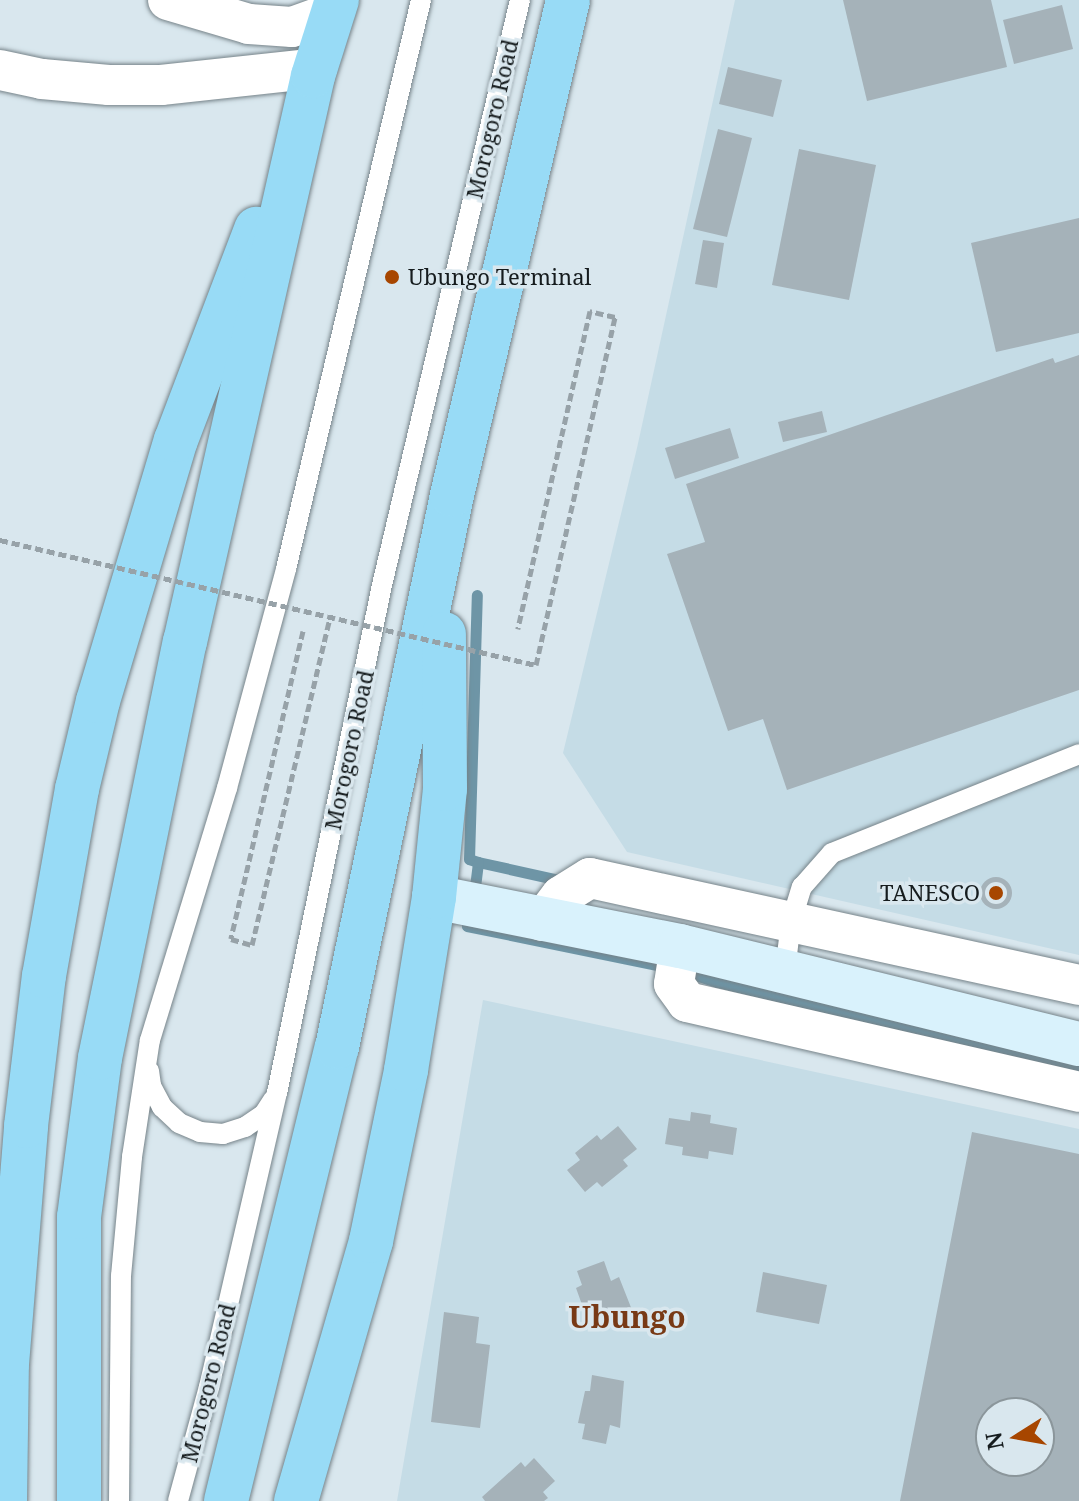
<!DOCTYPE html>
<style>
body{margin:0}
#map{position:relative;width:1079px;height:1501px;overflow:hidden;background:#d9e7ee;font-family:"Noto Serif",serif}
div>[style]{position:absolute}
.built>*{inset:0;background:#c5dce6}
.stream>*{height:11px;margin:-5.5px;padding:0 5.5px;transform-origin:5.5px;border-radius:5.5px;background:#6e95a6}
.building>*{inset:0;background:#a5b2b9}
.round{border-radius:50%}
.path>*{height:5px;margin-top:-2.5px;transform-origin:0;background:repeating-linear-gradient(90deg,#97a2a8 0 8px,transparent 0 12px)}
.roads{filter:drop-shadow(0 0 2px #768389) drop-shadow(0 0 2px #768389)}
.service>*{height:20px;margin:-10px;padding:0 10px;transform-origin:10px;border-radius:10px;background:#fff}
.minor>*{height:40px;margin:-20px;padding:0 20px;transform-origin:20px;border-radius:20px;background:#fff}
.secondary>*{height:44px;margin:-22px;padding:0 22px;transform-origin:22px;border-radius:22px;background:#d9f2fc}
.trunk>*{height:44px;margin:-22px;padding:0 22px;transform-origin:22px;border-radius:22px;background:#98dbf6}
.path-bridge>*{height:5px;margin-top:-2.5px;transform-origin:0;background:repeating-linear-gradient(90deg,#97a2a8 0 8px,transparent 0 12px)}
.dots>*{width:22px;height:22px;translate:-50% -50%;box-sizing:border-box;border:4px solid #d9e7ee;border-radius:50%}
span{translate:-50% -50%;white-space:nowrap;text-align:center;line-height:1.15;-webkit-text-stroke:7px #d9e7ee;paint-order:stroke}
.street-label{font-size:22px;color:#161c1e}
.poi-label{font-size:22px;color:#161c1e}
.left{translate:0 -50%;text-align:left}
.right{translate:-100% -50%;text-align:right}
.district-label{font-size:30px;color:#783915;font-weight:700}
.north{position:absolute;left:975px;top:1397px;width:80px;height:80px;box-sizing:border-box;background:#d9e7ee;border:2px solid #8b969b;border-radius:50%;rotate:259deg;font-size:22px;font-weight:700;line-height:32px;text-align:center;color:#161c1e}
.north::after{content:'';display:block;margin:auto;width:28px;height:36px;background:#a74600;clip-path:polygon(50% 0,100% 100%,50% 72%,0 100%)}
</style>
<div id="map">
<div class="built">
<div style="clip-path:polygon(735px 0,1079px 0,1079px 955px,627px 852px,563px 753px,637px 448px)"></div>
<div style="clip-path:polygon(evenodd,483px 1000px,1079px 1129px,1079px 1501px,397px 1501px,483px 1000px,991px 1413px,1039px 1413px,1039px 1461px,991px 1461px,991px 1413px)"></div>
</div>
<div class="stream">
<div style="left:478px;top:862px;width:88px;rotate:12.5deg"></div>
<div style="left:474px;top:895px;width:33px;rotate:-83deg"></div>
<div style="left:478px;top:862px;width:9px;rotate:-162deg"></div>
<div style="left:469px;top:859px;width:264px;rotate:-88.3deg"></div>
<div style="left:470px;top:912px;width:14px;rotate:102deg"></div>
<div style="left:467px;top:926px;width:214px;rotate:11.6deg"></div>
<div style="left:677px;top:969px;width:42px;rotate:18deg"></div>
<div style="left:717px;top:982px;width:372px;rotate:13.4deg"></div>
</div>
<div class="building">
<div style="clip-path:polygon(843px 0,991px 0,1007px 67px,867px 101px)"></div>
<div style="clip-path:polygon(1062px 5px,1073px 49px,1014px 64px,1003px 20px)"></div>
<div style="clip-path:polygon(728px 67px,782px 80px,773px 117px,719px 104px)"></div>
<div style="clip-path:polygon(718px 129px,752px 138px,727px 237px,693px 229px)"></div>
<div style="clip-path:polygon(799px 149px,876px 165px,849px 300px,772px 285px)"></div>
<div style="clip-path:polygon(1079px 218px,1079px 333px,996px 352px,971px 243px)"></div>
<div style="clip-path:polygon(703px 240px,724px 243px,717px 288px,695px 284px)"></div>
<div style="clip-path:polygon(1079px 355px,1079px 690px,787px 790px,763px 719px,728px 731px,667px 554px,705px 542px,686px 484px,1053px 358px,1055px 363px)"></div>
<div style="clip-path:polygon(822px 411px,827px 432px,783px 442px,778px 422px)"></div>
<div style="clip-path:polygon(730px 428px,739px 458px,675px 479px,665px 448px)"></div>
<div class="round" style="left:980px;top:877px;width:32px;height:32px"></div>
<div style="clip-path:polygon(691px 1112px,711px 1115px,710px 1123px,737px 1128px,733px 1155px,709px 1151px,708px 1159px,682px 1155px,683px 1147px,665px 1144px,669px 1118px,690px 1121px)"></div>
<div style="clip-path:polygon(618px 1126px,637px 1149px,623px 1160px,628px 1166px,602px 1187px,597px 1182px,585px 1192px,567px 1170px,580px 1160px,575px 1153px,597px 1135px,601px 1140px)"></div>
<div style="clip-path:polygon(evenodd,972px 1132px,1079px 1154px,1079px 1501px,900px 1501px,972px 1132px,991px 1413px,1039px 1413px,1039px 1461px,991px 1461px,991px 1413px)"></div>
<div style="clip-path:polygon(604px 1261px,611px 1281px,619px 1277px,632px 1310px,590px 1327px,576px 1288px,582px 1285px,577px 1271px)"></div>
<div style="clip-path:polygon(763px 1272px,827px 1285px,819px 1324px,756px 1312px)"></div>
<div style="clip-path:polygon(444px 1312px,479px 1317px,476px 1343px,490px 1345px,480px 1428px,431px 1422px)"></div>
<div style="clip-path:polygon(592px 1375px,624px 1381px,620px 1428px,610px 1425px,606px 1444px,582px 1439px,585px 1424px,578px 1423px,585px 1391px,590px 1391px)"></div>
<div style="clip-path:polygon(534px 1458px,555px 1481px,543px 1492px,548px 1498px,544px 1501px,485px 1501px,482px 1497px,521px 1462px,525px 1467px)"></div>
</div>
<div class="path">
<div style="left:303px;top:631px;width:316px;rotate:103.2deg"></div>
<div style="left:231px;top:939px;width:22px;rotate:16deg"></div>
<div style="left:252px;top:945px;width:337px;rotate:-76.6deg"></div>
</div>
<div class="roads">
<div class="service">
<div style="left:785px;top:971px;width:49px;rotate:-83deg"></div>
<div style="left:791px;top:922px;width:37px;rotate:-73deg"></div>
<div style="left:802px;top:887px;width:45px;rotate:-48.6deg"></div>
<div style="left:832px;top:853px;width:266px;rotate:-21.8deg"></div>
<div style="left:149px;top:1071px;width:15px;rotate:82deg"></div>
<div style="left:151px;top:1086px;width:24px;rotate:62deg"></div>
<div style="left:162px;top:1107px;width:23px;rotate:43deg"></div>
<div style="left:179px;top:1123px;width:23px;rotate:23deg"></div>
<div style="left:200px;top:1132px;width:23px;rotate:5deg"></div>
<div style="left:223px;top:1134px;width:23px;rotate:-18deg"></div>
<div style="left:245px;top:1127px;width:23px;rotate:-34deg"></div>
<div style="left:264px;top:1114px;width:17px;rotate:-57deg"></div>
<div style="left:119px;top:1501px;width:225px;rotate:-89.5deg"></div>
<div style="left:121px;top:1276px;width:120px;rotate:-84.7deg"></div>
<div style="left:132px;top:1157px;width:118px;rotate:-81.3deg"></div>
<div style="left:150px;top:1040px;width:264px;rotate:-73deg"></div>
<div style="left:227px;top:788px;width:227px;rotate:-74.9deg"></div>
<div style="left:286px;top:569px;width:585px;rotate:-76.65deg"></div>
<div style="left:178px;top:1501px;width:118px;rotate:-74.8deg"></div>
<div style="left:209px;top:1387px;width:302px;rotate:-77deg"></div>
<div style="left:277px;top:1093px;width:519px;rotate:-78.32deg"></div>
<div style="left:382px;top:585px;width:601px;rotate:-76.73deg"></div>
</div>
<div class="minor">
<div style="left:168px;top:0;width:84px;rotate:16.5deg"></div>
<div style="left:249px;top:24px;width:43px;rotate:4deg"></div>
<div style="left:292px;top:27px;width:45px;rotate:-19.7deg"></div>
<div style="left:0;top:70px;width:43px;rotate:12.1deg"></div>
<div style="left:42px;top:79px;width:67px;rotate:5.1deg"></div>
<div style="left:109px;top:85px;width:52px"></div>
<div style="left:161px;top:85px;width:157px;rotate:-6.2deg"></div>
<div style="left:542px;top:921px;width:31px;rotate:-53deg"></div>
<div style="left:561px;top:896px;width:34px;rotate:-32deg"></div>
<div style="left:590px;top:878px;width:501px;rotate:12.34deg"></div>
<div style="left:680px;top:946px;width:38px;rotate:99deg"></div>
<div style="left:674px;top:984px;width:22px;rotate:54deg"></div>
<div style="left:687px;top:1002px;width:402px;rotate:12.9deg"></div>
</div>
<div class="secondary">
<div style="left:434px;top:897px;width:251px;rotate:11.3deg"></div>
<div style="left:680px;top:946px;width:411px;rotate:13.8deg"></div>
</div>
<div class="trunk">
<div style="left:5px;top:1501px;width:137px;rotate:-89.2deg"></div>
<div style="left:7px;top:1364px;width:239px;rotate:-85.4deg"></div>
<div style="left:26px;top:1126px;width:151px;rotate:-83.2deg"></div>
<div style="left:44px;top:976px;width:190px;rotate:-80deg"></div>
<div style="left:77px;top:789px;width:90px;rotate:-76.6deg"></div>
<div style="left:98px;top:701px;width:272px;rotate:-73.4deg"></div>
<div style="left:176px;top:440px;width:226px;rotate:-69.2deg"></div>
<div style="left:79px;top:1501px;width:284px;rotate:-90deg"></div>
<div style="left:79px;top:1217px;width:160px;rotate:-82.5deg"></div>
<div style="left:100px;top:1058px;width:425px;rotate:-78.5deg"></div>
<div style="left:185px;top:642px;width:580px;rotate:-77.26deg"></div>
<div style="left:313px;top:76px;width:80px;rotate:-72.5deg"></div>
<div style="left:226px;top:1501px;width:467px;rotate:-76.3deg"></div>
<div style="left:337px;top:1047px;width:564px;rotate:-78.23deg"></div>
<div style="left:452px;top:495px;width:508px;rotate:-76.81deg"></div>
<div style="left:296px;top:1501px;width:271px;rotate:-73.9deg"></div>
<div style="left:371px;top:1241px;width:175px;rotate:-78.4deg"></div>
<div style="left:406px;top:1070px;width:175px;rotate:-80.8deg"></div>
<div style="left:434px;top:897px;width:109px;rotate:-84.2deg"></div>
<div style="left:445px;top:789px;width:155px;rotate:-90.4deg"></div>
</div>
</div>
<div class="path-bridge">
<div style="left:0;top:540px;width:550px;rotate:13.13deg"></div>
<div style="left:536px;top:665px;width:357px;rotate:-77.2deg"></div>
<div style="left:615px;top:317px;width:26px;rotate:-167deg"></div>
<div style="left:590px;top:311px;width:326px;rotate:102.8deg"></div>
</div>
<div class="dots">
<div style="left:392px;top:277px;background:#a74600"></div>
<div style="left:996px;top:893px;background:#a74600"></div>
</div>
<div class="street-label">
<span style="left:492px;top:119px;rotate:-77deg">Morogoro Road</span>
<span style="left:349px;top:750px;rotate:-78deg">Morogoro Road</span>
<span style="left:208px;top:1383px;rotate:-76deg">Morogoro Road</span>
</div>
<div class="poi-label">
<span class="left" style="left:408px;top:277px">Ubungo Terminal</span>
<span class="right" style="left:980px;top:893px">TANESCO</span>
</div>
<div class="district-label">
<span style="left:627px;top:1317px">Ubungo</span>
</div>
<div class="north">N</div>
</div>
